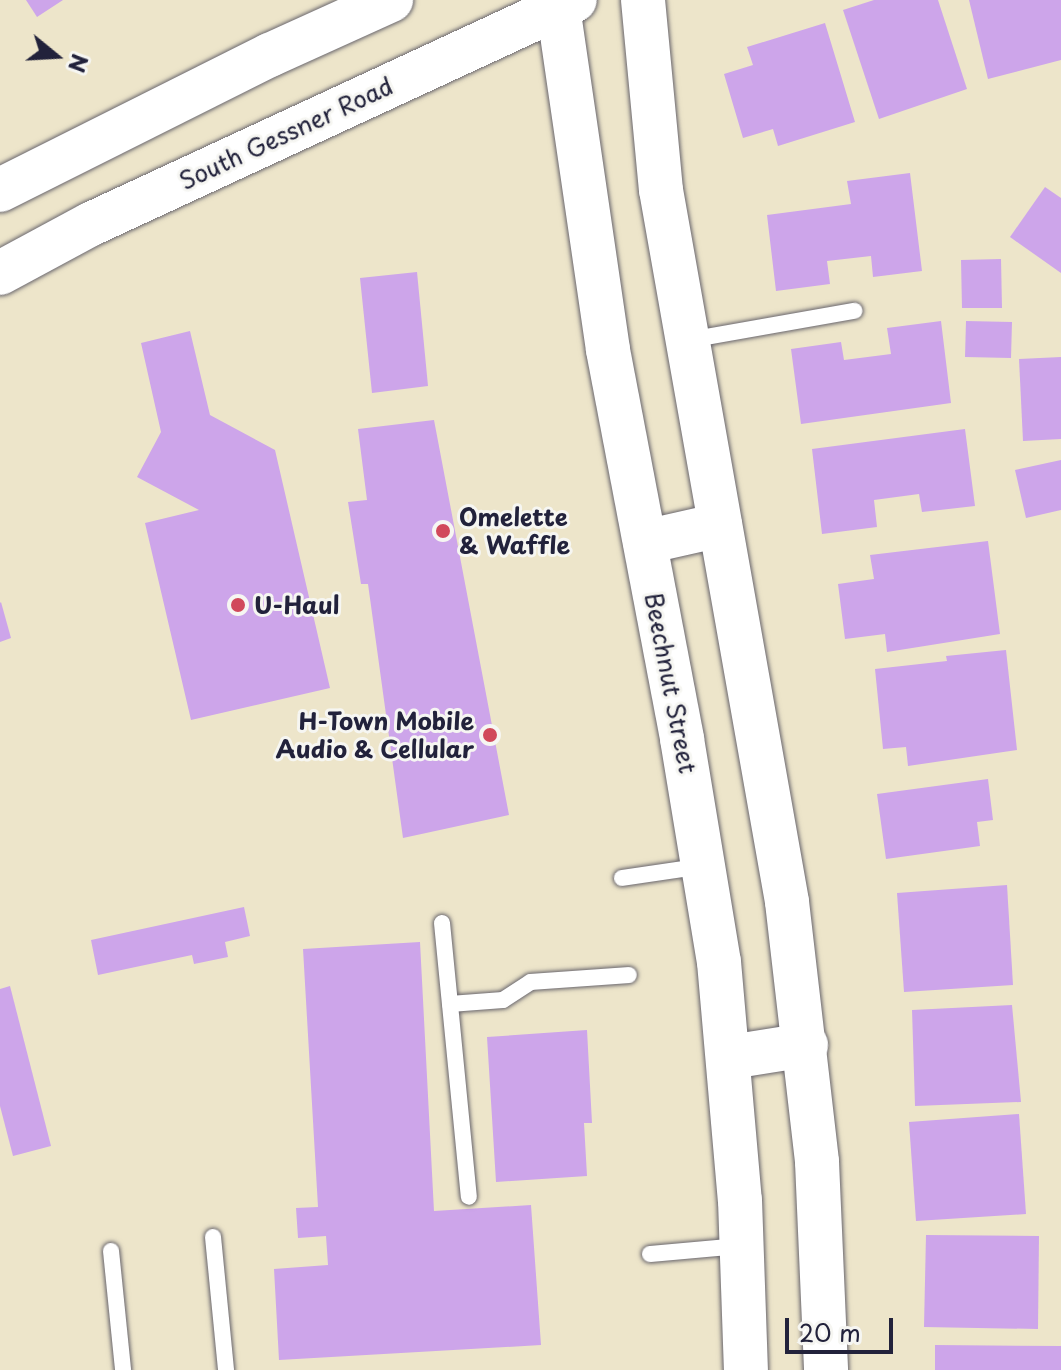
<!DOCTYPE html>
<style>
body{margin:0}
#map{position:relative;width:1061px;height:1370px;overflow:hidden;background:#ede5ca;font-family:"Playpen Sans",sans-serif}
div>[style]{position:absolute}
.building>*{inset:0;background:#cda5ea}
.roads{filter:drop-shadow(0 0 2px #69666d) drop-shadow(0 0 2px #69666d)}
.service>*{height:16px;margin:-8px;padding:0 8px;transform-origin:8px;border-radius:8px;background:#fff}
.secondary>*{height:44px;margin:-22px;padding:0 22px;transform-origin:22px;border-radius:22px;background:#fff}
.dots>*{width:22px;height:22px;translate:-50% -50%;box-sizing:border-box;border:4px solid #f6f6f2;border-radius:50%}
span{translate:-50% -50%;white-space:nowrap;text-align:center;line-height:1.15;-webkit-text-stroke:6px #f6f6f2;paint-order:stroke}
.street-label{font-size:24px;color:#22223b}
.poi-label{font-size:24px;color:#22223b;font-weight:700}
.left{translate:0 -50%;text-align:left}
.right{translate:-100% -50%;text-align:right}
.north{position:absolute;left:16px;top:16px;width:80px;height:80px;-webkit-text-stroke:6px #f6f6f2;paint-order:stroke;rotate:108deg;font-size:22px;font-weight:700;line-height:32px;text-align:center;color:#22223b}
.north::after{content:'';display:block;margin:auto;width:28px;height:36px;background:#22223b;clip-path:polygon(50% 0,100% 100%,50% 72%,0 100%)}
.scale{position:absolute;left:785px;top:1318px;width:108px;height:36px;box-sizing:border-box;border:4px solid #22223b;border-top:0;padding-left:10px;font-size:24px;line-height:28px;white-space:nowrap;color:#22223b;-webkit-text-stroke:6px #f6f6f2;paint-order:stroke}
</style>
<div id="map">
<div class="building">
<div style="clip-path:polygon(26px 0,63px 0,37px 17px)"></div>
<div style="clip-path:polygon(874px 0,938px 0,967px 89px,879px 119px,843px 10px)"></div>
<div style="clip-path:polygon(969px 0,1061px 0,1061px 60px,988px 79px)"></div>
<div style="clip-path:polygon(825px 23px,855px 122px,778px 146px,773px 129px,743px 138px,724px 74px,753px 65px,747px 47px)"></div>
<div style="clip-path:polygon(910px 173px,922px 271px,873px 277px,871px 256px,827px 261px,830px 284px,776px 291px,767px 215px,851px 204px,847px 181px)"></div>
<div style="clip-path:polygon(1045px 187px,1061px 198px,1061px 273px,1010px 237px)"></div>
<div style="clip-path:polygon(1001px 259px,1002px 308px,962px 308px,961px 260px)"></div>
<div style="clip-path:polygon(417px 272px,428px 386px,372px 393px,360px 278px)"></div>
<div style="clip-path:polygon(941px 321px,951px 403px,801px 424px,791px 349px,841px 342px,844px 360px,891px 354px,887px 328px)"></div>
<div style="clip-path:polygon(966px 321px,1012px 322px,1011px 358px,965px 357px)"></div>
<div style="clip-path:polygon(190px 331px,210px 415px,275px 450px,330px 688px,191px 720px,145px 523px,199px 510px,137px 477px,161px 432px,141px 343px)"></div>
<div style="clip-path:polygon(1061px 357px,1061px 439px,1023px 441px,1019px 359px)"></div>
<div style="clip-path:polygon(434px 420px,509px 815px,403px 838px,368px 584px,361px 584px,348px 502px,367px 500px,358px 429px)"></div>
<div style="clip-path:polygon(965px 429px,975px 506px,922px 512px,919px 494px,874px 500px,877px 527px,822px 534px,812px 449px)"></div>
<div style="clip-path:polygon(1061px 460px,1061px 510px,1026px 518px,1015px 470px)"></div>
<div style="clip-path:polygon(988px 541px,1000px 634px,887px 652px,885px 634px,845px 639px,838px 584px,874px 579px,870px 555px)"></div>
<div style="clip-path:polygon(1px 602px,11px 638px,0 642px,0 603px)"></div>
<div style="clip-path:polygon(1006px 650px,1017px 750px,908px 766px,906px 747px,883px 749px,875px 669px,947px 661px,946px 656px)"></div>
<div style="clip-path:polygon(988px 779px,993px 820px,977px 822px,980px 846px,886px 859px,877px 794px)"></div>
<div style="clip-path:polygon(1007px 885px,1013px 985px,904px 992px,897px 893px)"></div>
<div style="clip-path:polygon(244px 907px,250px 936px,225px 942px,228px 957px,194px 964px,192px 955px,98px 975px,91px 940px)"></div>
<div style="clip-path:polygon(420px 942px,434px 1211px,531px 1205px,541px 1345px,279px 1360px,274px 1269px,328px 1265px,326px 1236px,298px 1238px,296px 1208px,318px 1207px,303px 949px)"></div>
<div style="clip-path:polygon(10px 986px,51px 1146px,13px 1156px,0 1106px,0 989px)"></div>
<div style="clip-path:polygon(1012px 1005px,1021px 1102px,915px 1106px,912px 1010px)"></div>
<div style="clip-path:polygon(587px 1030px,592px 1123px,584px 1123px,587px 1176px,496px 1182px,487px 1037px)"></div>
<div style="clip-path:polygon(1019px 1114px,1026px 1214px,916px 1221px,909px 1122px)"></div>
<div style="clip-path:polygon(926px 1235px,1039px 1236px,1038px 1329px,924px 1327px)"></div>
<div style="clip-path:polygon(935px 1345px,1061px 1346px,1061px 1370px,935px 1370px)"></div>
</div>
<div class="roads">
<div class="service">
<div style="left:689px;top:340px;width:168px;rotate:-10deg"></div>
<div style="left:622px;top:878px;width:82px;rotate:-8.4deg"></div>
<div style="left:442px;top:923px;width:275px;rotate:84.4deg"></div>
<div style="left:450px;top:1004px;width:53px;rotate:-4.3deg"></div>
<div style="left:503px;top:1000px;width:33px;rotate:-33deg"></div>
<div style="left:531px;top:982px;width:98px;rotate:-4.1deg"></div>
<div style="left:213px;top:1237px;width:134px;rotate:84.4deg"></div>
<div style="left:111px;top:1251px;width:120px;rotate:84.2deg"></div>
<div style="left:650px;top:1254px;width:90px;rotate:-5.1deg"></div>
</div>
<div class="secondary">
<div style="left:557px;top:0;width:354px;rotate:81.7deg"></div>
<div style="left:608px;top:350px;width:396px;rotate:79.2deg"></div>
<div style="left:682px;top:739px;width:226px;rotate:80.6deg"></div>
<div style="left:719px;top:962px;width:239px;rotate:85deg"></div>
<div style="left:740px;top:1200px;width:170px;rotate:88deg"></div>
<div style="left:643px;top:0;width:191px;rotate:84.6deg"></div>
<div style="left:661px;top:190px;width:723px;rotate:79.96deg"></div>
<div style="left:787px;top:902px;width:262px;rotate:83.4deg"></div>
<div style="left:817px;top:1162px;width:208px;rotate:87.5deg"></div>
<div style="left:0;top:190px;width:302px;rotate:-26.6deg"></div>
<div style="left:270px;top:55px;width:133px;rotate:-24.4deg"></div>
<div style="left:0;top:273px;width:103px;rotate:-28.3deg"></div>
<div style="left:91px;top:224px;width:533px;rotate:-24.84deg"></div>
<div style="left:645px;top:542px;width:77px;rotate:-12.8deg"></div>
<div style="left:730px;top:1057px;width:77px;rotate:-9deg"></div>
</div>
</div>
<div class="dots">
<div style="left:443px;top:531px;background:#d1495b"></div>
<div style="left:238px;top:605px;background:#d1495b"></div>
<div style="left:490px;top:735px;background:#d1495b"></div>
</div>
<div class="street-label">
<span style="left:286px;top:133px;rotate:-25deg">South Gessner Road</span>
<span style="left:671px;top:683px;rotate:79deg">Beechnut Street</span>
</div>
<div class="poi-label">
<span class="left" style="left:459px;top:531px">Omelette<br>&amp; Waffle</span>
<span class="left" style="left:254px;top:605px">U-Haul</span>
<span class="right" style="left:474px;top:735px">H-Town Mobile<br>Audio &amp; Cellular</span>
</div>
<div class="north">N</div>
<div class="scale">20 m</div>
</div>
